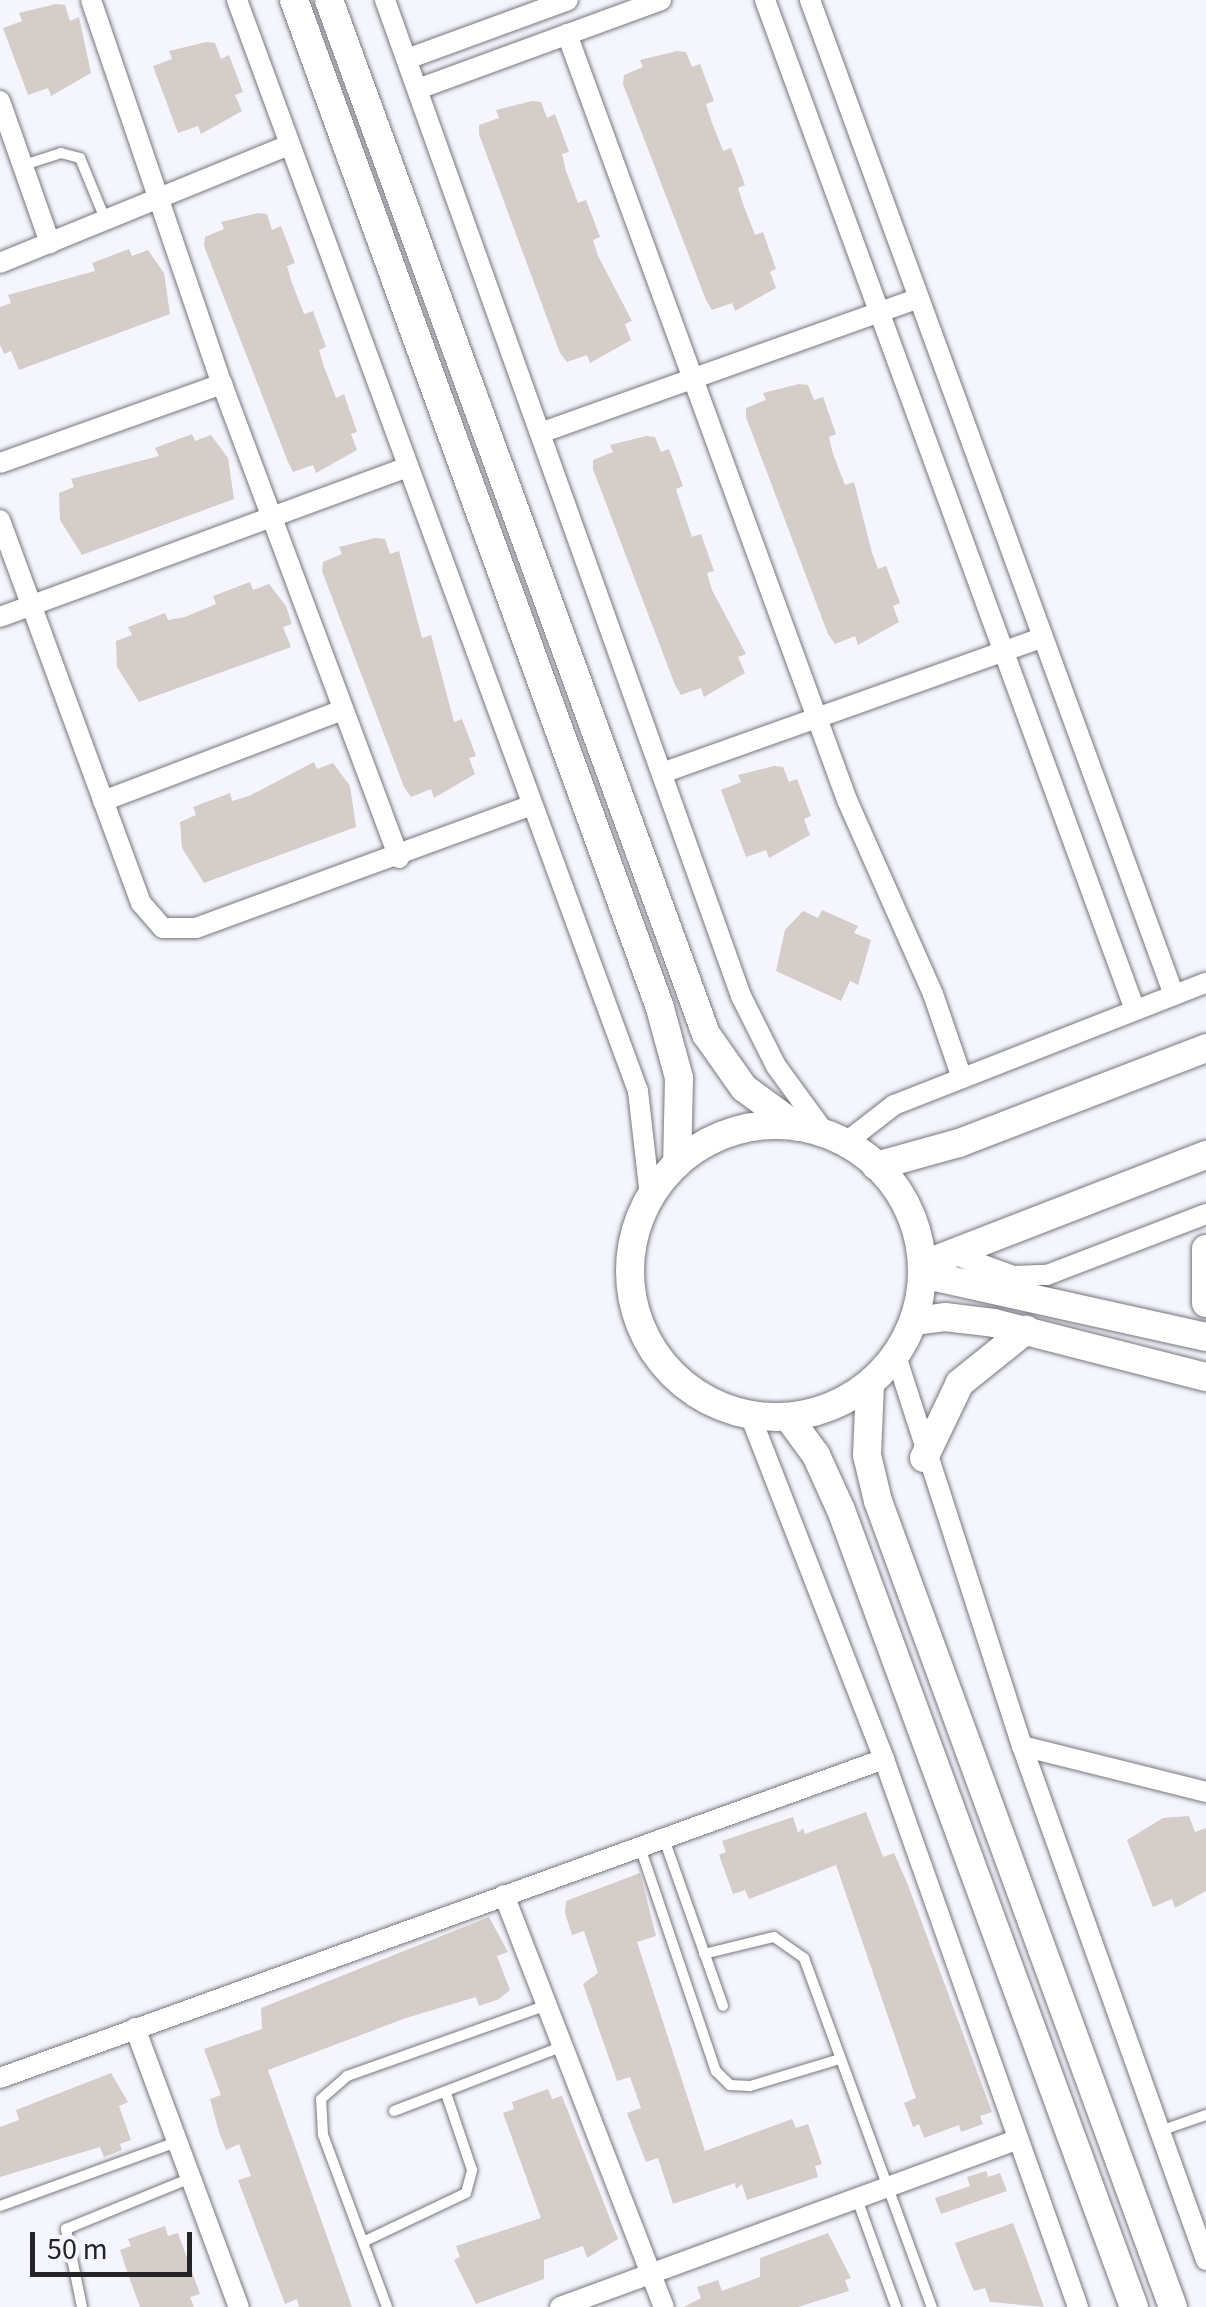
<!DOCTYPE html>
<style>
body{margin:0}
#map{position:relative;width:1206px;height:2307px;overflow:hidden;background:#f5f5fd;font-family:"Source Sans 3",sans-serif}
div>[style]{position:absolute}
.building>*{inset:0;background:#d4cdc8}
.roads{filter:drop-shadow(0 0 2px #77767d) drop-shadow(0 0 2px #77767d)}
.lane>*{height:10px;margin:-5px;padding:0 5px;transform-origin:5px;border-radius:5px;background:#fff}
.street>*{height:20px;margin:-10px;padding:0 10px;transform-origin:10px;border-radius:10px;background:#fff}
.secondary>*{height:28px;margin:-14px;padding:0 14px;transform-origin:14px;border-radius:14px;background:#fff}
.secondary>.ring{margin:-14px;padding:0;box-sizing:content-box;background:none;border:28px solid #fff;border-radius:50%}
span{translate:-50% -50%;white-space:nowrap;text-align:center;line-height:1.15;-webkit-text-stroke:8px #f5f5fd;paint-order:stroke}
.scale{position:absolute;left:30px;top:2232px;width:162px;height:45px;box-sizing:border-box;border:5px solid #242326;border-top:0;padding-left:12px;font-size:30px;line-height:35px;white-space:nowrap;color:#242326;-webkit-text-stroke:8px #f5f5fd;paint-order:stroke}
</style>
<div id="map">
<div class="building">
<div style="clip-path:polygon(56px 4px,65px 5px,70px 21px,79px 17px,91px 73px,51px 96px,48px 88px,28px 95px,3px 28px,22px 21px,19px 13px)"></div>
<div style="clip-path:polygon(206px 42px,215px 43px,221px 59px,229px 55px,243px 92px,235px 95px,242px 111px,201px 134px,198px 126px,178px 133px,153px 66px,172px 59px,169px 51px)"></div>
<div style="clip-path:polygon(677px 51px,686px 52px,692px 67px,700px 64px,714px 101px,706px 104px,711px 120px,723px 151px,731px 148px,745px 185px,738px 188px,743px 204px,755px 235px,763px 232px,776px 269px,770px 272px,776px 288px,735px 311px,732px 303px,712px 310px,706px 300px,623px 84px,624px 75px,643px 67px,640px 60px)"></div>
<div style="clip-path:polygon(532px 101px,541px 102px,547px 118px,555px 114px,569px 152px,562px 154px,566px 171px,578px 203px,586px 200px,600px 237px,593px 240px,598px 256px,632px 321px,625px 324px,631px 340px,590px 363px,587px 355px,567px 362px,560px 353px,479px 134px,479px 125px,499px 118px,496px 110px)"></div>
<div style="clip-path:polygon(258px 213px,267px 214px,272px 230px,281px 226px,295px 263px,287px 266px,292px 283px,304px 314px,313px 311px,326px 347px,319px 350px,324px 367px,336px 398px,344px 394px,357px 432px,351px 434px,357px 450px,316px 473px,313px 465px,293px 472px,288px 462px,204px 246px,205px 237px,224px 229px,221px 222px)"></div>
<div style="clip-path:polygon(129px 249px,132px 256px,148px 250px,164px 273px,170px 314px,19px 370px,11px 351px,4px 354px,0 345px,0 307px,11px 303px,8px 295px,95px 271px,92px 263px)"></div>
<div style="clip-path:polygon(799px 384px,808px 385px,814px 400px,823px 397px,836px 434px,829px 437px,833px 454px,845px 485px,854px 482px,872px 553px,878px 569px,886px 566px,900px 603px,893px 606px,899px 622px,858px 645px,855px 636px,835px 644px,828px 634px,746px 417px,746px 408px,766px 400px,763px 393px)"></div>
<div style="clip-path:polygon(192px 434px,195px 441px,211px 435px,228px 458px,234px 499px,82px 555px,60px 520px,59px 493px,74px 487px,71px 479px,159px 456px,155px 448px)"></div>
<div style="clip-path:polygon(646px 436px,655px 437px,661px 452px,669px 449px,683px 486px,676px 489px,681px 505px,692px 537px,701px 534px,714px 571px,707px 573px,712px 590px,746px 654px,738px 657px,745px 673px,704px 697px,701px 688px,681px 695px,675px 685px,593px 469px,593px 460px,613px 452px,610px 445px)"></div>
<div style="clip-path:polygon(375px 538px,385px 539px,390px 554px,399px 551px,422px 638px,431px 635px,454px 722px,462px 719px,476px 756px,469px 758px,475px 774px,434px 798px,431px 789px,411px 797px,404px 787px,322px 571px,323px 562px,342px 554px,339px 547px)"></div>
<div style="clip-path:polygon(250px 582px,253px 590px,269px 584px,286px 606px,292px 624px,283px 627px,291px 647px,139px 702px,117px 667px,116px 641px,132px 635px,128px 627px,165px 613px,168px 620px,185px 617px,216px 604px,213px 596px)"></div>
<div style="clip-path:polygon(314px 762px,317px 769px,333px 763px,350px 786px,356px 827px,204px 883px,182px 848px,180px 822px,196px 815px,193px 807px,230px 793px,232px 801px,249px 796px)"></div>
<div style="clip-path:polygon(774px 766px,783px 767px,789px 782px,797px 779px,811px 816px,804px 819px,810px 835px,769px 858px,766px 850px,746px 857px,721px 790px,741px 782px,738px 775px)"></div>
<div style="clip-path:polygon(822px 910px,858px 926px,854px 933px,871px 940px,858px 985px,850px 981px,841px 1001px,776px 971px,785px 930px,803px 911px,818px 918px)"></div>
<div style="clip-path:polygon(866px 1812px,883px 1857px,894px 1853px,908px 1885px,992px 2112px,980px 2116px,983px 2124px,961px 2132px,959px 2125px,924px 2138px,919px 2124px,913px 2127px,904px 2103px,916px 2098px,836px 1865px,749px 1899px,745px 1890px,733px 1894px,719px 1855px,726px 1852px,722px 1841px,793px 1817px,798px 1833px,803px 1828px,805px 1834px)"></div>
<div style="clip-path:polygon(1189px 1816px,1195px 1832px,1206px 1828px,1206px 1891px,1175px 1908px,1172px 1899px,1153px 1907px,1127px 1840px,1163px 1818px)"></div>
<div style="clip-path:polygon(640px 1873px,656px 1936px,637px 1942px,705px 2151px,792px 2119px,796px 2128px,808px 2124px,822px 2164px,815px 2166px,818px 2177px,747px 2200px,742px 2184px,736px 2189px,735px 2183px,673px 2204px,658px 2158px,646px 2162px,627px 2113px,641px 2108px,630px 2077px,617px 2081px,583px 1984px,598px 1973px,584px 1931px,572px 1935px,565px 1913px,566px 1901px)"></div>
<div style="clip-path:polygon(489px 1917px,508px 1952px,497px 1956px,510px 1990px,499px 1999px,479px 2006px,476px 1997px,406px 2018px,268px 2070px,352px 2307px,299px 2307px,297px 2299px,285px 2304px,238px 2180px,251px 2176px,239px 2144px,226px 2150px,219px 2132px,210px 2099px,221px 2095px,204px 2049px,262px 2029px,261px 2008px)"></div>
<div style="clip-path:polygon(111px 2073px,128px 2102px,119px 2106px,131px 2140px,120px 2144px,122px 2150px,104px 2157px,100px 2147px,0 2177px,0 2127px,19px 2120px,16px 2110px)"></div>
<div style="clip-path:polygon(548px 2089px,552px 2099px,562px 2096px,618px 2239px,587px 2258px,583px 2246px,544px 2260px,544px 2279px,476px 2304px,454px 2260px,460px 2257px,456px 2246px,541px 2218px,503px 2113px,514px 2109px,512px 2102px)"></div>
<div style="clip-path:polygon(986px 2171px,988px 2177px,1000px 2173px,1007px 2191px,941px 2214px,935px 2198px,970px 2186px,967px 2177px)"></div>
<div style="clip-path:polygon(1013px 2223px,1026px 2257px,1044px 2307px,990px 2302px,985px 2288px,974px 2291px,962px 2262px,955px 2243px)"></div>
<div style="clip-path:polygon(165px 2226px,168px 2236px,178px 2233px,200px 2294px,190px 2297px,194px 2307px,140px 2307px,129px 2277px,120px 2250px,131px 2246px,128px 2239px)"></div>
<div style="clip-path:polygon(828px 2233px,851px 2278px,845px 2280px,849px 2291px,798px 2307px,684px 2307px,701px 2298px,697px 2287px,718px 2280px,722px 2291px,760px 2277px,760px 2258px)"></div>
</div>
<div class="roads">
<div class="lane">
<div style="left:24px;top:165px;width:39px;rotate:-18deg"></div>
<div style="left:61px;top:153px;width:20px;rotate:15deg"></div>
<div style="left:80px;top:158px;width:68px;rotate:67.6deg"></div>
<div style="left:664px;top:1839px;width:177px;rotate:70.5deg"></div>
<div style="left:640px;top:1847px;width:237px;rotate:71.3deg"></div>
<div style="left:716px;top:2071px;width:20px;rotate:45deg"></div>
<div style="left:730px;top:2085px;width:20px;rotate:3deg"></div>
<div style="left:750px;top:2086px;width:94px;rotate:-16.7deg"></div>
<div style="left:704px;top:1954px;width:72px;rotate:-13.7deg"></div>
<div style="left:774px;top:1937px;width:37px;rotate:35deg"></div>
<div style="left:804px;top:1958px;width:372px;rotate:69.9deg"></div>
<div style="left:394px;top:2111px;width:181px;rotate:-21deg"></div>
<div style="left:1160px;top:2131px;width:49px;rotate:-19.2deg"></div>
<div style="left:857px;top:2199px;width:115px;rotate:70.1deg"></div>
<div style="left:0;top:2206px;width:188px;rotate:-19.9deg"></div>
<div style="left:363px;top:2242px;width:114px;rotate:-25.4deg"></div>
<div style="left:466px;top:2193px;width:24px;rotate:-75deg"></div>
<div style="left:472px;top:2170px;width:81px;rotate:-108.7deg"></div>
<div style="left:82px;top:2307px;width:80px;rotate:-101.6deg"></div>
<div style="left:66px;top:2229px;width:135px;rotate:-22.2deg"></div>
<div style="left:387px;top:2307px;width:184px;rotate:-110.4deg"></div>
<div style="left:323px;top:2135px;width:36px;rotate:-93deg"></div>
<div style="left:321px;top:2099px;width:35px;rotate:-41deg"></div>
<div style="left:347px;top:2076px;width:212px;rotate:-19.5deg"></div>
</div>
<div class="street">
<div style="left:91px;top:0;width:406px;rotate:71.2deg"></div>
<div style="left:222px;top:384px;width:506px;rotate:69.52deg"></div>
<div style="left:237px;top:0;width:1162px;rotate:69.82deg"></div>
<div style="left:638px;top:1091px;width:107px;rotate:83.5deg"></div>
<div style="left:385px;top:0;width:1058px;rotate:70.33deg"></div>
<div style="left:741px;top:996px;width:78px;rotate:63.4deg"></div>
<div style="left:776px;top:1066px;width:83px;rotate:53.8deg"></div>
<div style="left:765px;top:0;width:1076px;rotate:69.88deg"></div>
<div style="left:810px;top:0;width:1059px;rotate:69.91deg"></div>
<div style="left:567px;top:34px;width:816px;rotate:69.92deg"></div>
<div style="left:847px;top:800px;width:212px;rotate:66.1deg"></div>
<div style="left:933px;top:994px;width:89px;rotate:71deg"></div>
<div style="left:407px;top:59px;width:171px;rotate:-20.1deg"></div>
<div style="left:418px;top:89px;width:259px;rotate:-20.1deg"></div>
<div style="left:0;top:101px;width:151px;rotate:70.6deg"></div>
<div style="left:0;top:263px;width:312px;rotate:-22.2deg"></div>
<div style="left:543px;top:432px;width:399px;rotate:-19.6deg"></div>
<div style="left:0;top:463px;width:236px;rotate:-19.6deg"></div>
<div style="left:0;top:520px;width:408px;rotate:69.8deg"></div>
<div style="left:141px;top:903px;width:33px;rotate:49deg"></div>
<div style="left:163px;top:928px;width:33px"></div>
<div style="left:196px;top:928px;width:356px;rotate:-20.1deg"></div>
<div style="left:0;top:617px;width:432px;rotate:-20.2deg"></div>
<div style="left:662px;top:773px;width:402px;rotate:-19.6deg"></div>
<div style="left:103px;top:801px;width:257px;rotate:-20.8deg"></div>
<div style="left:845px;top:1143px;width:62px;rotate:-37.8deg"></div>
<div style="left:894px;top:1105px;width:335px;rotate:-21.4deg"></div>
<div style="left:953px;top:1254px;width:64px;rotate:20.1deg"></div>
<div style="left:1013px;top:1276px;width:34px;rotate:-2deg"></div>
<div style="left:1047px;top:1275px;width:170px;rotate:-21deg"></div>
<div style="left:896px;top:1356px;width:410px;rotate:72.1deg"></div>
<div style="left:1022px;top:1746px;width:546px;rotate:70.3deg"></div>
<div style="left:750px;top:1415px;width:369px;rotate:68.7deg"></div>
<div style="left:884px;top:1759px;width:581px;rotate:70.51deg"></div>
<div style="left:1022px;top:1746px;width:190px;rotate:14deg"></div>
<div style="left:504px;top:1895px;width:442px;rotate:68.8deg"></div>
<div style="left:135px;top:2028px;width:298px;rotate:69.6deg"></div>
<div style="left:0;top:2078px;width:940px;rotate:-19.84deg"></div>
<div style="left:560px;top:2307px;width:487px;rotate:-20.1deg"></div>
</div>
<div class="secondary">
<div style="left:294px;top:0;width:1072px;rotate:70.04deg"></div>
<div style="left:660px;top:1008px;width:73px;rotate:74.8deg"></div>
<div style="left:679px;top:1078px;width:86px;rotate:91.3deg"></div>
<div style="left:329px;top:0;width:1101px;rotate:69.97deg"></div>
<div style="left:706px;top:1034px;width:66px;rotate:54.9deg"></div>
<div style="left:744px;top:1088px;width:66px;rotate:36.3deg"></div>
<div class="ring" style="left:630px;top:1125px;width:264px;height:264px"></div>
<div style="left:876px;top:1166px;width:86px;rotate:-15.5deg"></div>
<div style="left:959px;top:1143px;width:265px;rotate:-21deg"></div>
<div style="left:1206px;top:1249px;width:54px;rotate:90deg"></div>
<div style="left:922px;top:1265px;width:305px;rotate:-21.2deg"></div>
<div style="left:922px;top:1274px;width:291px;rotate:12.5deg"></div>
<div style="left:914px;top:1321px;width:31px;rotate:-7deg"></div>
<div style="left:945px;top:1317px;width:49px;rotate:7deg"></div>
<div style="left:994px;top:1323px;width:219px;rotate:14.3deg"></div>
<div style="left:870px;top:1384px;width:71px;rotate:92.4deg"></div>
<div style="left:867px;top:1455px;width:47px;rotate:76.6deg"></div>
<div style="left:878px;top:1501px;width:858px;rotate:69.9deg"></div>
<div style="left:788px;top:1417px;width:47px;rotate:53.6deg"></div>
<div style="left:816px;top:1455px;width:60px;rotate:65.6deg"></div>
<div style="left:841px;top:1510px;width:849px;rotate:69.82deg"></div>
<div style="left:924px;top:1458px;width:83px;rotate:-64.4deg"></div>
<div style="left:960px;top:1383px;width:85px;rotate:-38.8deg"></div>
</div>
</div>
<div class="scale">50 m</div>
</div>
